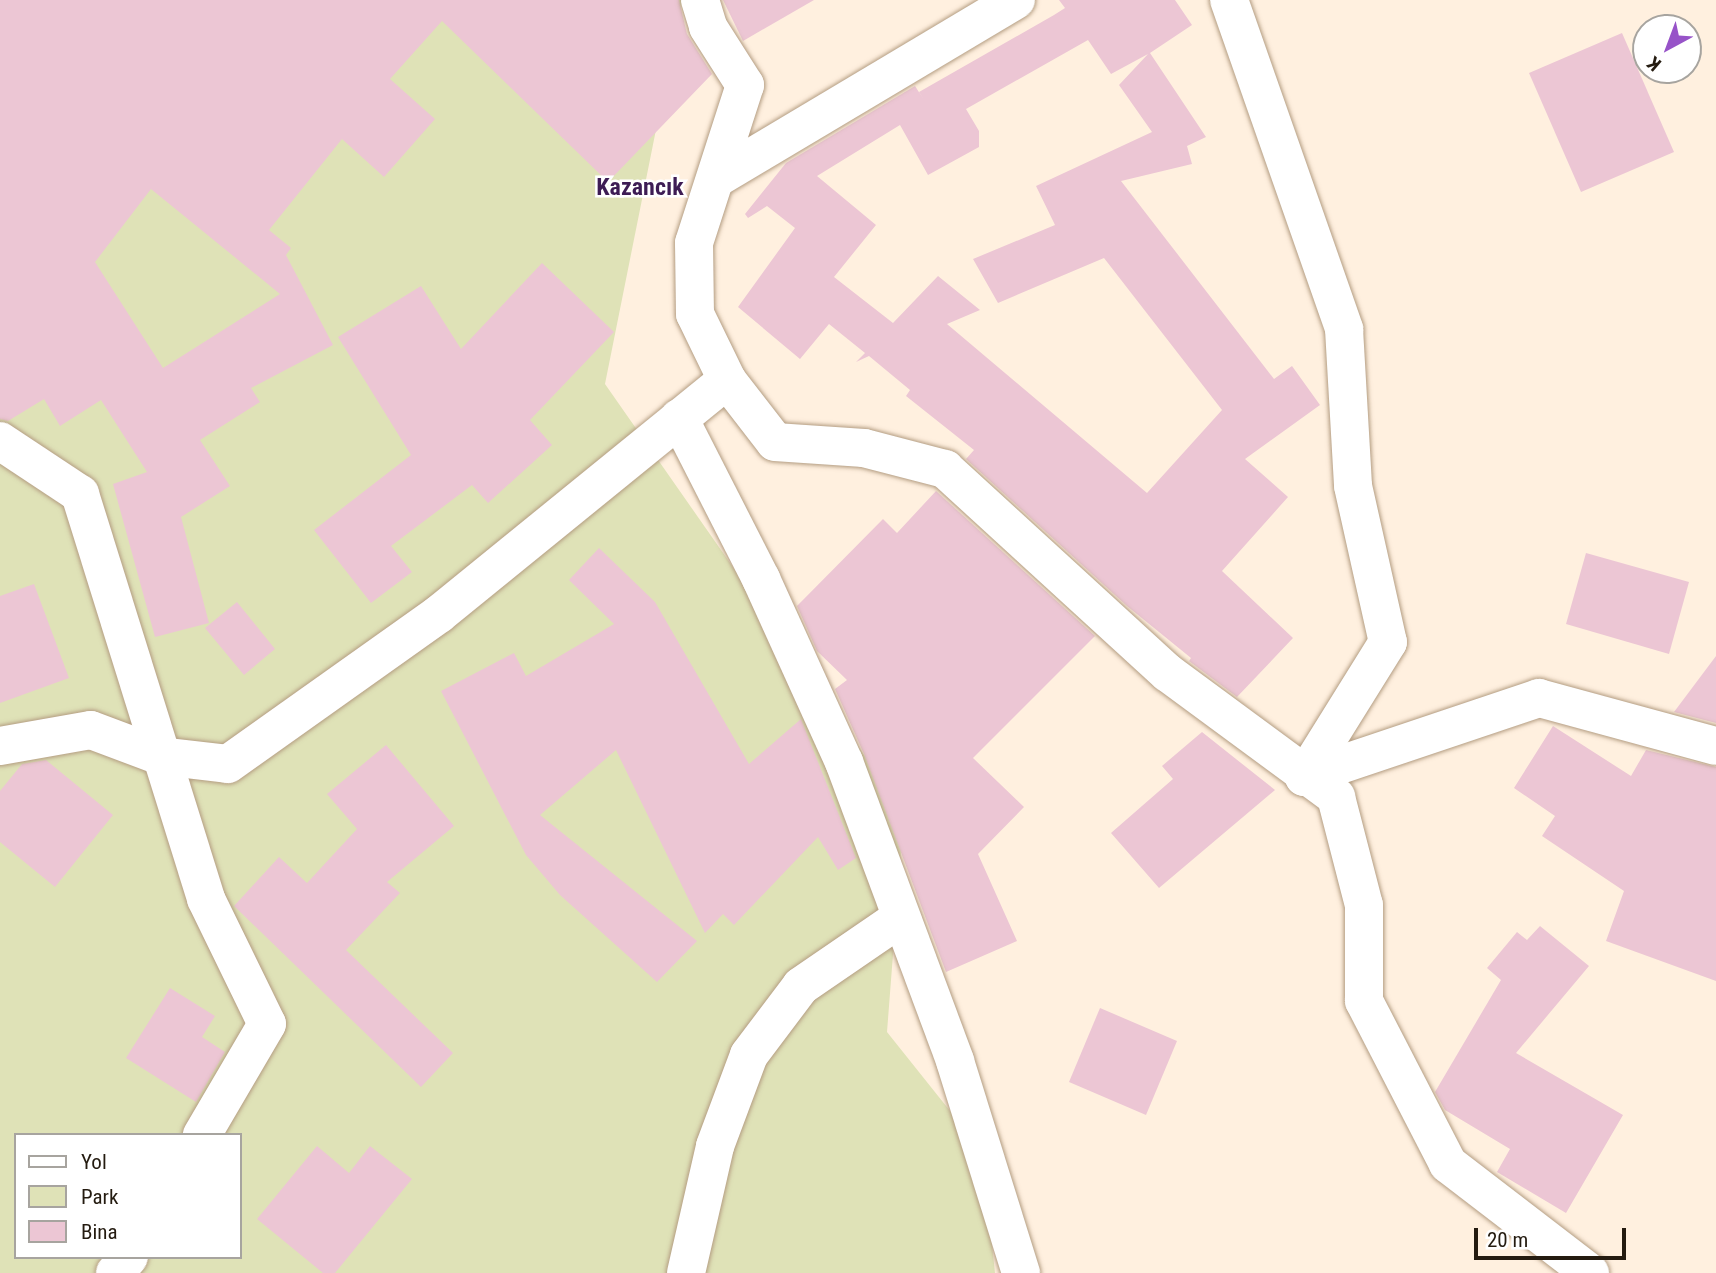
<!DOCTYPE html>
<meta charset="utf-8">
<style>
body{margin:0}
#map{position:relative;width:1716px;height:1273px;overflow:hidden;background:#fff0df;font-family:"Roboto Condensed",sans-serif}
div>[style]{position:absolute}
.green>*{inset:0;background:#dfe2b7}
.building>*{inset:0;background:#ecc6d4}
.roads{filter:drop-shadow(0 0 2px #b49d82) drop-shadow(0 0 2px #b49d82)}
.minor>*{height:38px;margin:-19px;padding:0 19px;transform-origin:19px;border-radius:19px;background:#fff}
span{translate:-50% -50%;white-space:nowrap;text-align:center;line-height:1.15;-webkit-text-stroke:5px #fff;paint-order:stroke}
.quarter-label{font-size:24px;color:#3d1c54;font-weight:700}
.legend{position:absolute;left:14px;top:1133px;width:228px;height:126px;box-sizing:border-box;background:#fff;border:2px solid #a7a49f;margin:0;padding:9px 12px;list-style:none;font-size:21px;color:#241b10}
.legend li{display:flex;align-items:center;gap:14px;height:35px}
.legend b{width:35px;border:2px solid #a7a49f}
.north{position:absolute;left:1632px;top:14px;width:70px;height:70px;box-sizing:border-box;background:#fff;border:2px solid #a7a49f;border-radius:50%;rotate:221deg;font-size:19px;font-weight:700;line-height:28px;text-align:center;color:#241b10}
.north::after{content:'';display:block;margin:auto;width:24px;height:32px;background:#9753c8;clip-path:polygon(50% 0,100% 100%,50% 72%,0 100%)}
.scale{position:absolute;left:1474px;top:1228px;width:152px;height:32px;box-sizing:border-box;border:4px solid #241b10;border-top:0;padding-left:9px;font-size:21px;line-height:24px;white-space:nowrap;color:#241b10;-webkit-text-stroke:5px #fff;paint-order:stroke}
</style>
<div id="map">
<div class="green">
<div style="clip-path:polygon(evenodd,0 0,682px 0,605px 384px,904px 812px,887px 1032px,982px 1151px,995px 1273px,0 1273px,0 0,16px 1135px,240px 1135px,240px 1257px,16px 1257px,16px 1135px)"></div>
</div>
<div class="building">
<div style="clip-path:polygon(evenodd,0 0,679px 0,687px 34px,712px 74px,608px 182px,442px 21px,390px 79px,435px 119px,384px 177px,342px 139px,269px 230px,291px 248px,286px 255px,333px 345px,251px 388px,260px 402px,200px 440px,230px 486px,181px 517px,209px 623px,155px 637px,113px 484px,147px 472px,101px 400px,60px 426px,44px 399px,8px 421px,0 419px,0 0,151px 189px,280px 294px,163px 368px,95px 262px,151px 189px)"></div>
<div style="clip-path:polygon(723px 0,814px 0,743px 41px)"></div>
<div style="clip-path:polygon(evenodd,1059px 0,1175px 0,1192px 25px,1150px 53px,1206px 137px,1187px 146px,1192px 164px,1121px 181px,1274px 379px,1292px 366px,1320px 405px,1245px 459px,1288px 497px,1222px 571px,1293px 638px,1237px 697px,1189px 661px,1191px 658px,1127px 606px,966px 459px,974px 450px,906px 396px,910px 390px,869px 356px,856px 362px,865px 353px,829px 324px,800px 359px,738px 307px,795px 228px,767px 206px,748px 218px,745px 214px,786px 163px,915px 86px,924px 100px,919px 92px,1054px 15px,1065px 8px,1059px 0,1088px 40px,1111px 74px,1148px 54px,1119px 85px,1152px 132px,1036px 186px,1055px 225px,973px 259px,998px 303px,1104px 258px,1222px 410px,1147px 493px,947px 324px,980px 310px,938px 276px,893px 323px,834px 277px,876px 225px,817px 176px,900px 125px,928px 175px,979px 147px,979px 131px,966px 109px,1088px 40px)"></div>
<div style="clip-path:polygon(1622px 33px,1674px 152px,1581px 192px,1529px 73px)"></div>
<div style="clip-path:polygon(542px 263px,614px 332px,530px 420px,552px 445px,488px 503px,472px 485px,391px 546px,412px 572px,371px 603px,314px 530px,411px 455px,338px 337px,421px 286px,461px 349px)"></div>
<div style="clip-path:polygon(936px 491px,1095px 636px,973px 758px,1024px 807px,978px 854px,1017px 941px,946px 972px,864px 754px,835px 689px,847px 680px,817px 651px,797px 606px,883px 519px,897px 533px)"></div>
<div style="clip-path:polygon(599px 548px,655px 602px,749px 764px,801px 719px,856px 858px,838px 870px,818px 837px,734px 925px,723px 914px,705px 933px,616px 750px,540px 815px,697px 941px,657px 982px,560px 895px,526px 855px,441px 691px,514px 653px,526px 676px,614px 624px,569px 580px)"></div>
<div style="clip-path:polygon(1586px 553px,1689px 582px,1669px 654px,1566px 624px)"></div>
<div style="clip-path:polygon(34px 584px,69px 678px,0 703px,0 596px)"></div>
<div style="clip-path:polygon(237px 602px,275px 649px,244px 675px,205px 628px)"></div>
<div style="clip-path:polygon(1716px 656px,1716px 723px,1674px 712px)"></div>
<div style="clip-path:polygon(1553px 726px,1631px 776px,1646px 750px,1716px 767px,1716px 981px,1606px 941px,1624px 891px,1542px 836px,1555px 816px,1514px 788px)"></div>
<div style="clip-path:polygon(1202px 732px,1275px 790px,1159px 888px,1111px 833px,1173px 779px,1162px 766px)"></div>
<div style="clip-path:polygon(386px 745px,454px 826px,387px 882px,400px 893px,346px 950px,453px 1053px,421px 1087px,234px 906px,279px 857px,307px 883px,357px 829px,327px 794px)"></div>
<div style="clip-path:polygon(46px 760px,113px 815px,55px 887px,0 842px,0 791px,22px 764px)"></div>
<div style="clip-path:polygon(1540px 926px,1589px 966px,1516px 1053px,1623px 1115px,1566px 1213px,1497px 1172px,1510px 1149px,1445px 1110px,1435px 1092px,1501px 980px,1487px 968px,1517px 932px,1527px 940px)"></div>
<div style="clip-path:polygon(170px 988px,215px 1016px,202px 1037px,225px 1052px,196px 1102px,126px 1058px)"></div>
<div style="clip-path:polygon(1100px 1008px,1177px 1041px,1146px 1115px,1069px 1082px)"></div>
<div style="clip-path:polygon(317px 1146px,349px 1173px,370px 1146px,412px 1179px,335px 1273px,323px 1273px,257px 1219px)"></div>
</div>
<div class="roads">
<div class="minor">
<div style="left:700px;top:0;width:28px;rotate:73deg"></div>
<div style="left:708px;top:27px;width:69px;rotate:57.5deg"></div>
<div style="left:745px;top:85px;width:166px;rotate:107.9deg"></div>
<div style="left:694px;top:243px;width:71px;rotate:89.2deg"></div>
<div style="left:695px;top:314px;width:73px;rotate:64.1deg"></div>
<div style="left:727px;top:380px;width:78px;rotate:52.3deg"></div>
<div style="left:775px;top:442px;width:89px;rotate:3.9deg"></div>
<div style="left:864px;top:448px;width:84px;rotate:14.5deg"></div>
<div style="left:945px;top:469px;width:302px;rotate:42.5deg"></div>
<div style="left:1168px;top:673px;width:209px;rotate:36.4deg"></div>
<div style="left:1336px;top:797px;width:112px;rotate:75.5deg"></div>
<div style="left:1364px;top:905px;width:96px;rotate:90deg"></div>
<div style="left:1364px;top:1001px;width:183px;rotate:62.7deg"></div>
<div style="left:1448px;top:1164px;width:179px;rotate:37.5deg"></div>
<div style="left:1229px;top:0;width:349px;rotate:70.7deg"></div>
<div style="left:1344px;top:329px;width:157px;rotate:86.7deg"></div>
<div style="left:1353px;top:486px;width:160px;rotate:77.4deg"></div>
<div style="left:1388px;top:642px;width:159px;rotate:121.9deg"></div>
<div style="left:717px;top:178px;width:348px;rotate:-30.8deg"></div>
<div style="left:679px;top:418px;width:181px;rotate:63deg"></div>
<div style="left:761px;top:579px;width:201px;rotate:65.6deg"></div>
<div style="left:844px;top:762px;width:319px;rotate:69.6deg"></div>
<div style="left:955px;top:1061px;width:222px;rotate:72.7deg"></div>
<div style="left:0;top:441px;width:96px;rotate:33.5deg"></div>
<div style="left:80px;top:494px;width:424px;rotate:72.7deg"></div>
<div style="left:206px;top:899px;width:139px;rotate:64deg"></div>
<div style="left:267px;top:1024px;width:129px;rotate:120.4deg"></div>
<div style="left:0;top:746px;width:92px;rotate:-10deg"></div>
<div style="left:91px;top:730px;width:74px;rotate:20.6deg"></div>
<div style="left:160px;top:756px;width:68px;rotate:6.7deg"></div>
<div style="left:228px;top:764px;width:259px;rotate:-35.4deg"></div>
<div style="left:439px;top:614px;width:371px;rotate:-39.1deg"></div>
<div style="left:1304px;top:777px;width:248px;rotate:-18.6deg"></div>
<div style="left:1539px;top:698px;width:183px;rotate:15.2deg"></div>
<div style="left:115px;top:1273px;width:21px;rotate:-49deg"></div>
<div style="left:686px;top:1273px;width:130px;rotate:-77.1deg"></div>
<div style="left:715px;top:1146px;width:97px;rotate:-69.5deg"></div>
<div style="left:749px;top:1055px;width:86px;rotate:-53deg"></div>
<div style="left:801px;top:986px;width:119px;rotate:-34.4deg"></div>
</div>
</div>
<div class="quarter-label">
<span style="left:640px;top:188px">Kazancık</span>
</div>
<ul class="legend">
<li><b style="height:9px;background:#fff"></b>Yol</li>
<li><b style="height:19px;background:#dfe2b7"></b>Park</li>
<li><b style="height:19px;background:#ecc6d4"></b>Bina</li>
</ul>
<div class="north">K</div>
<div class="scale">20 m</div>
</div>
